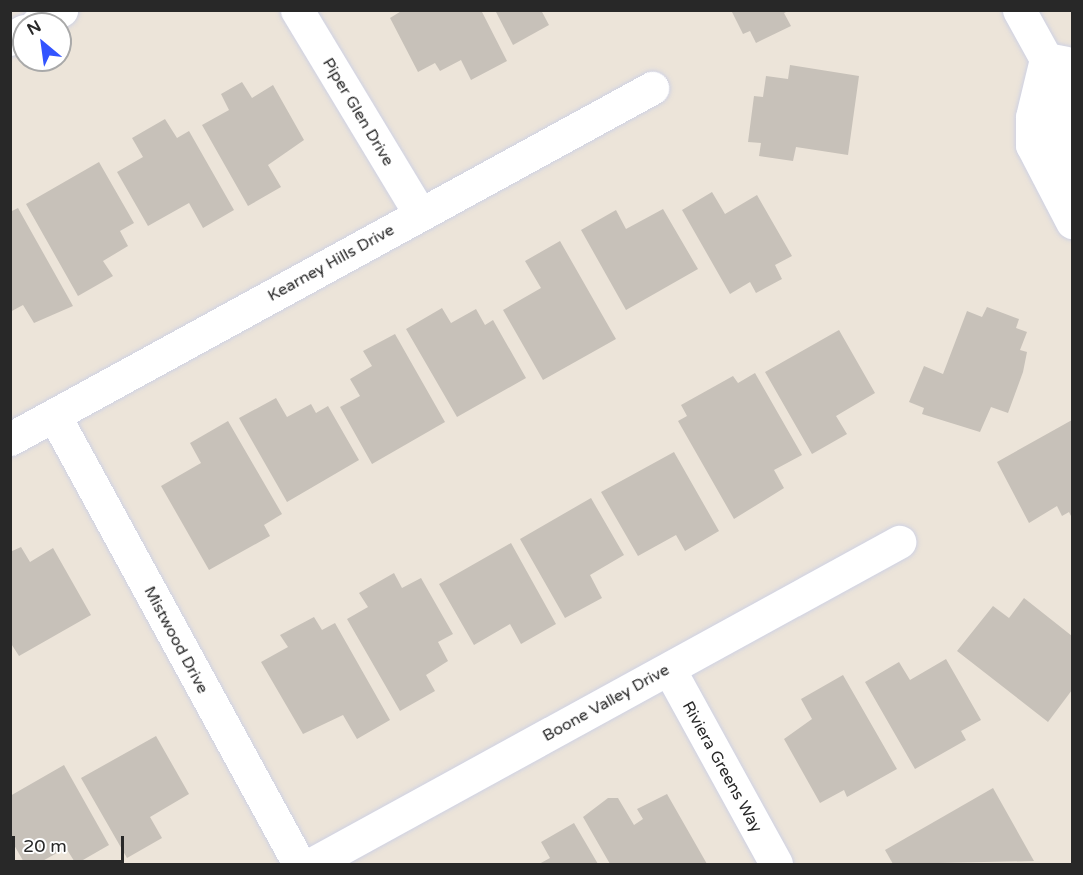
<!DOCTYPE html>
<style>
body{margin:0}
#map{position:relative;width:1083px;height:875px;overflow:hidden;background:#ece4d9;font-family:"Varela Round",sans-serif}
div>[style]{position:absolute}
.building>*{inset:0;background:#c7c1b9}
.roads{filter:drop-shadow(0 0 2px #ced1e3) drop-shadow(0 0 2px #ced1e3)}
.minor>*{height:33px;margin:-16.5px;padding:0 16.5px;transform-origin:16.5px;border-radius:16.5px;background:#fff}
span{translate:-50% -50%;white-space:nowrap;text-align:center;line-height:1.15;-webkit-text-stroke:4.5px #fff;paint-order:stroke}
.street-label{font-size:16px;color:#282828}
.frame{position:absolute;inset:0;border:12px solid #282828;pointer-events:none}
.north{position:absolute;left:12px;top:12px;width:60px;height:60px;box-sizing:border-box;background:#fff;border:2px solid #a9a9a9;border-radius:50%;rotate:331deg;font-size:16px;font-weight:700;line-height:24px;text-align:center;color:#282828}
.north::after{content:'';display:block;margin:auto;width:21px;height:27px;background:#3354ff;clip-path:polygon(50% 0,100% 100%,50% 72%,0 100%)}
.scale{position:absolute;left:12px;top:836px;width:112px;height:27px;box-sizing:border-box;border:3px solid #282828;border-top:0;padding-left:8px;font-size:18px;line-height:21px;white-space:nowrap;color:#282828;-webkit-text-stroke:4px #fff;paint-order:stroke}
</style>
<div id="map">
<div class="building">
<div style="clip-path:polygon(403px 10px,481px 10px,507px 61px,471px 80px,461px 60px,440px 71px,435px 63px,418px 72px,390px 18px)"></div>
<div style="clip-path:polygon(495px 10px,541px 10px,549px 25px,513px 45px)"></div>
<div style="clip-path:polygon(731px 10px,790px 10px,784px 13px,791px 26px,756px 43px,750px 31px,743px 34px)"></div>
<div style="clip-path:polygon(790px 65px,859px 76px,848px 155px,796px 147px,793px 161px,759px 156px,761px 143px,748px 142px,754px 96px,763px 97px,766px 76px,788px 79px)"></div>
<div style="clip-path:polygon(242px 82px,252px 98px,273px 85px,304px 140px,268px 165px,281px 187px,248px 206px,202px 125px,229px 110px,221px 94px)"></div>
<div style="clip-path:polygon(165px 119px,177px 138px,189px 131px,234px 210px,203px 228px,189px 203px,148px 226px,117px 172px,143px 157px,132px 138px)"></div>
<div style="clip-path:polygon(99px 162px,134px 223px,120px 231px,128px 246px,103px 261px,113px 276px,78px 296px,26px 204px)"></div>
<div style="clip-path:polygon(712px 192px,725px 214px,757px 195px,792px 256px,775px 265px,782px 279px,756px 293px,750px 282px,730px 294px,682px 210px)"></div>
<div style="clip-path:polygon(18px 208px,73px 306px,34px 323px,23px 305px,10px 312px,10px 212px)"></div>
<div style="clip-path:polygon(663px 209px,698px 269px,626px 310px,581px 230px,616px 210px,626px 229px)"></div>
<div style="clip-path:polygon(560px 241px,616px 339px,543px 380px,503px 310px,541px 288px,525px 261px)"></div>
<div style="clip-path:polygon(987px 307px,1019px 319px,1016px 328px,1027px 332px,1020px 350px,1027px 352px,1023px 372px,1008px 413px,991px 407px,980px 432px,922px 414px,924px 408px,909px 402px,924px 366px,943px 374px,967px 311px,982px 317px)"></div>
<div style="clip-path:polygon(442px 308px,451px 323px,476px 309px,485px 325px,493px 320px,526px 378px,457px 417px,406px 329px)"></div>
<div style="clip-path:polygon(839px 330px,875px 393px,836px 416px,847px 434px,812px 454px,765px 372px)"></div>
<div style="clip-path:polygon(395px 334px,445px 422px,372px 464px,340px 407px,360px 396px,350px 379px,372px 366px,363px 351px)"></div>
<div style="clip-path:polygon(755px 373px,802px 455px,774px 470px,784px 488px,734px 519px,678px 421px,687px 416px,681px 405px,733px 376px,738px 383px)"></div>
<div style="clip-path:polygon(276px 398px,287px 417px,311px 404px,316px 413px,328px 406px,359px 460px,287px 502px,239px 418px)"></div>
<div style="clip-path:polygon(1072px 420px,1072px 518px,1069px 512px,1062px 516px,1057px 506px,1029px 523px,997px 462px)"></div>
<div style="clip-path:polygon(228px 421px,282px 514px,264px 525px,270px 536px,209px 570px,161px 486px,201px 463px,190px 443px)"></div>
<div style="clip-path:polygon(674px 452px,719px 531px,685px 551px,676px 535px,638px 556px,601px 492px)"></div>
<div style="clip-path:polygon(591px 498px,624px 555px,590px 575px,602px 598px,565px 618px,520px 539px)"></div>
<div style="clip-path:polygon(511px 543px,556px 624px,521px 644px,510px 624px,474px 645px,439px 584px)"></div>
<div style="clip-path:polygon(21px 547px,30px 562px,53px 548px,91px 615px,19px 656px,10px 642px,10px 552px)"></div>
<div style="clip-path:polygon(394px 573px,402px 588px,421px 578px,453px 634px,438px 642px,448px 661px,426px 675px,435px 691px,400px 711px,347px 619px,368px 607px,359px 593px)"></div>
<div style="clip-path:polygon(1024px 598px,1072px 636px,1072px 690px,1048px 722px,957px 651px,993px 606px,1009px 618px)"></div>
<div style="clip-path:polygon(314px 617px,322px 630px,335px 623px,390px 720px,357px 739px,343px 715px,303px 734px,261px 662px,288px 647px,280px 635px)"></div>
<div style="clip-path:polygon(946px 659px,981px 720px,961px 731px,966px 740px,915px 769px,865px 682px,899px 662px,910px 680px)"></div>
<div style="clip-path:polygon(843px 675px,897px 769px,847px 797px,844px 790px,820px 803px,784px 739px,812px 719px,801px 699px)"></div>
<div style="clip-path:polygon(156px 736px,189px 794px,150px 817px,162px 838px,127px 858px,81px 778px)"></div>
<div style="clip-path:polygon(64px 765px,109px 845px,76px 864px,66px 848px,37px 864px,25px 864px,10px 838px,10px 796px)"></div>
<div style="clip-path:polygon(993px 788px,1034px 861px,893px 864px,885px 850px)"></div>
<div style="clip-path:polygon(667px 794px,707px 864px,610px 864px,583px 817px,608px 798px,618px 798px,634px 825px,643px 819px,637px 809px)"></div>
<div style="clip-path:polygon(574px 823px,598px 864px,539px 864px,550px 858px,541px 842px)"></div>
</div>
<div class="roads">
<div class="minor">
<div style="left:297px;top:10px;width:238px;rotate:58.9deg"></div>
<div style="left:1019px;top:10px;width:56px;rotate:61.1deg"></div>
<div style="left:1046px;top:59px;width:20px;rotate:11deg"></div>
<div style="left:37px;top:24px;width:28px;rotate:-30deg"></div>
<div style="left:10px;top:39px;width:16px;rotate:-30deg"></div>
<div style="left:1046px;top:59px;width:60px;rotate:103.6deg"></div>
<div style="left:1032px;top:117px;width:28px;rotate:90deg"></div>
<div style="left:1032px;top:145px;width:87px;rotate:62.5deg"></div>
<div style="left:1072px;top:86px;width:48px;rotate:104.6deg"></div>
<div style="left:1060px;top:132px;width:48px;rotate:75.4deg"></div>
<div style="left:54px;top:415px;width:511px;rotate:61.38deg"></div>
<div style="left:10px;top:439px;width:732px;rotate:-28.67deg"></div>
<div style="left:669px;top:669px;width:222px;rotate:61.2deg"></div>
<div style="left:312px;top:864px;width:670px;rotate:-28.75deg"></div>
</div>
</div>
<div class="street-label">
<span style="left:358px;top:112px;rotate:59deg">Piper Glen Drive</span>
<span style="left:331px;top:263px;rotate:-29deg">Kearney Hills Drive</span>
<span style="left:176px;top:640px;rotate:62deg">Mistwood Drive</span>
<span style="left:606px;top:703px;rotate:-29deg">Boone Valley Drive</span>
<span style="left:722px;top:767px;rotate:61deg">Riviera Greens Way</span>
</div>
<div class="frame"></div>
<div class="north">N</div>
<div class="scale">20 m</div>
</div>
